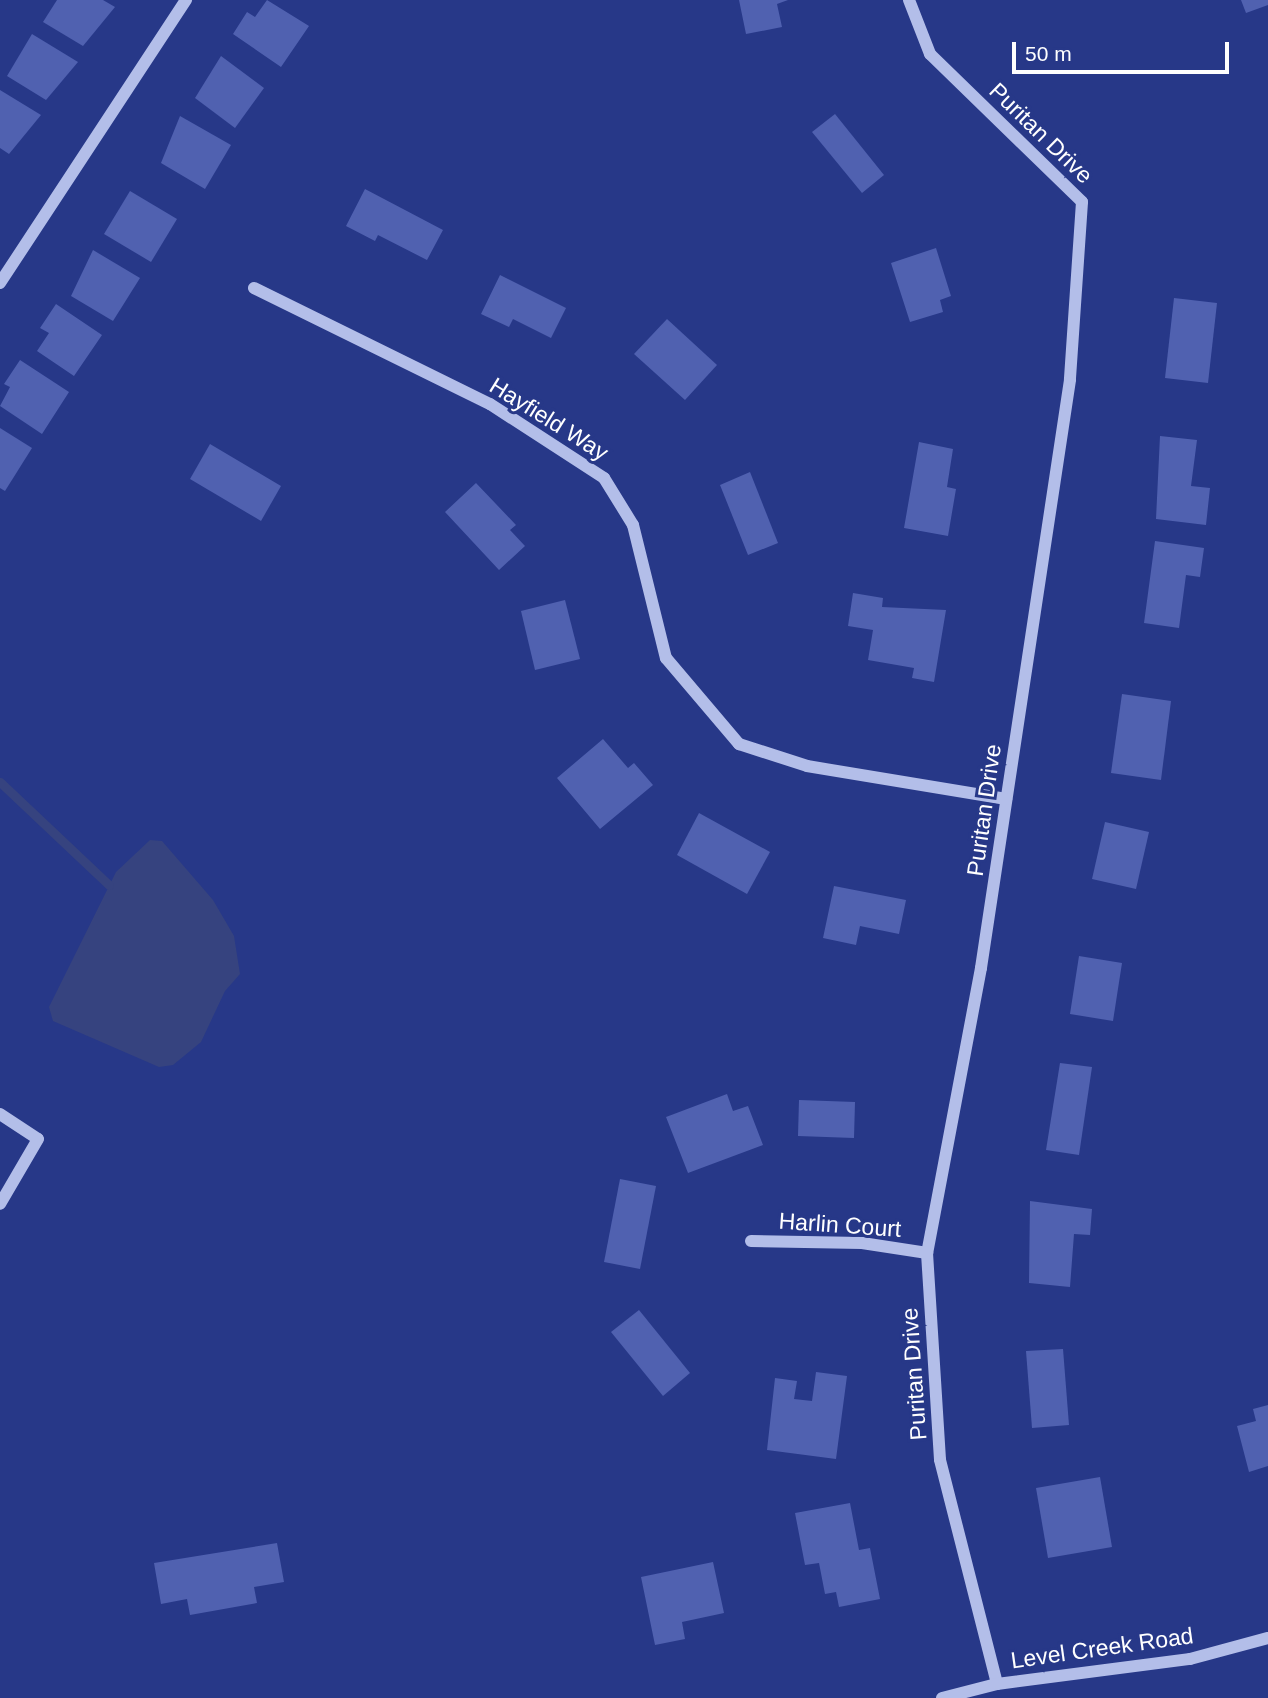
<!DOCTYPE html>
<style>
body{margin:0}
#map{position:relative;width:1268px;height:1698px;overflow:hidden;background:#273888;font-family:Helvetica,sans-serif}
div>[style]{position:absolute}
.water>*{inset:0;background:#36437f}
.stream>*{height:9px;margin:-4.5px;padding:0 4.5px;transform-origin:4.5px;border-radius:4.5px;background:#36437f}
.building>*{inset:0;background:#5061b0}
.minor>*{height:12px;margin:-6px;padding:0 6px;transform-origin:6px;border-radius:6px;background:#b3bee9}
span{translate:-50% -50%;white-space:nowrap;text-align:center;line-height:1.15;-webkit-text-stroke:6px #273888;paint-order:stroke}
.street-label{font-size:23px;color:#fff}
.scale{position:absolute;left:1012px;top:42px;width:217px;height:32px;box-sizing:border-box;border:4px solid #fff;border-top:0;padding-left:9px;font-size:21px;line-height:24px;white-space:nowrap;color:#fff;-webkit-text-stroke:5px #273888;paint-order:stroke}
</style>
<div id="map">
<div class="water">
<div style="clip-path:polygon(150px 840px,162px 841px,213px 900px,234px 936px,240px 974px,225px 991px,201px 1042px,173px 1065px,159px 1067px,53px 1021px,49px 1007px,116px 872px)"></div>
</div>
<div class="stream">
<div style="left:0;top:782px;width:150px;rotate:43.4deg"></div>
</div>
<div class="building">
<div style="clip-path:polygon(57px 0,103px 0,115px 7px,83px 46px,43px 22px)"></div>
<div style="clip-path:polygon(267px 0,309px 26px,281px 67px,233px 34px,247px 12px,255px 17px)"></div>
<div style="clip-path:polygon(739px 0,788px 0,777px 4px,782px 27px,746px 34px)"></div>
<div style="clip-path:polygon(1241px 0,1268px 0,1268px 5px,1246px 13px)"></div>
<div style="clip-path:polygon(32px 34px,78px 62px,46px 100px,7px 76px)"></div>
<div style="clip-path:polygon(221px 56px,264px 88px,235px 128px,195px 98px)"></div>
<div style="clip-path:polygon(0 90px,41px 115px,9px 154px,0 148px)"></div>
<div style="clip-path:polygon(835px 114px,884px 175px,862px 193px,812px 132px)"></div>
<div style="clip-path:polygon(180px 116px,231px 145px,205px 189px,161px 163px)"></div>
<div style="clip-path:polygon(365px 189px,443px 230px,427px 260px,378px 235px,375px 241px,346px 226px)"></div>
<div style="clip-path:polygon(130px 191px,177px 219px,151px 262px,104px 234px)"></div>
<div style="clip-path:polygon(936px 248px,951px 296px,940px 300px,943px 312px,910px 322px,891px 263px)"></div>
<div style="clip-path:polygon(93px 250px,140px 278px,113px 321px,71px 296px)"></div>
<div style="clip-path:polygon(500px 275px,566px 308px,551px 338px,513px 319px,509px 327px,481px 314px)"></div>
<div style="clip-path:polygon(1174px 298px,1217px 303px,1208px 383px,1165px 378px)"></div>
<div style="clip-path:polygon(56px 304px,102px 335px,74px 376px,37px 351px,49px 333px,40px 328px)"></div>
<div style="clip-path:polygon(667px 319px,717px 365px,685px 400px,634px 354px)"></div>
<div style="clip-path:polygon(20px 360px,69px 392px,42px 434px,0 406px,10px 387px,4px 384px)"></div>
<div style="clip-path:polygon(0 428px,32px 448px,5px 491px,0 488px)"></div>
<div style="clip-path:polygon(1160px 436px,1197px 440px,1191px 486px,1210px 488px,1206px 525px,1156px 519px)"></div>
<div style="clip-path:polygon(919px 442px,953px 449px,947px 487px,956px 489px,948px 536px,904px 528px)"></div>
<div style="clip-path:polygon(210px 444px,281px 486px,261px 521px,190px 479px)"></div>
<div style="clip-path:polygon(750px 472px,778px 543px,748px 555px,720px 485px)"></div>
<div style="clip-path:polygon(476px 483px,516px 525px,510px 530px,525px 546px,499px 570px,445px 512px)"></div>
<div style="clip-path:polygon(1155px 541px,1204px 548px,1200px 577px,1186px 575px,1179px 628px,1144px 623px)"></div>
<div style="clip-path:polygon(853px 593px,883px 598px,882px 607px,946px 610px,934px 682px,912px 678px,914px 668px,868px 660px,873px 630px,848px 626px)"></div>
<div style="clip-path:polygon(565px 600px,580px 659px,535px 670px,521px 611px)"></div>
<div style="clip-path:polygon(1122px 694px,1171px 701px,1161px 780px,1111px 773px)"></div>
<div style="clip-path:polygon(603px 739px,628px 768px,634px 763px,653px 785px,600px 829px,557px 778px)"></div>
<div style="clip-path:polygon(699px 813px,770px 852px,747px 894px,677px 855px)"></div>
<div style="clip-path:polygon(1105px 822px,1149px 832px,1136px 889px,1092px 879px)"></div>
<div style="clip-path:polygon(834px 886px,906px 900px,899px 934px,860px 926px,856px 945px,823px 938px)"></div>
<div style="clip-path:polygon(1079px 956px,1122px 963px,1113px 1021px,1070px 1014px)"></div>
<div style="clip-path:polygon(1060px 1063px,1092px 1067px,1079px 1155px,1046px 1150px)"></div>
<div style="clip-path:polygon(727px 1094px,733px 1111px,748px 1106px,763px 1145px,688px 1173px,666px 1117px)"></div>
<div style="clip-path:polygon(799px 1100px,855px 1102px,854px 1138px,798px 1136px)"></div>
<div style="clip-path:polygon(620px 1179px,656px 1186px,640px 1269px,604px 1262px)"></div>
<div style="clip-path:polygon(1030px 1201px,1092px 1209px,1090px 1235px,1074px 1234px,1070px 1287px,1029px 1283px)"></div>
<div style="clip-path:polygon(639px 1310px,690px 1373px,663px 1396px,611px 1332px)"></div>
<div style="clip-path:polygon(1063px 1349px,1069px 1425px,1032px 1428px,1026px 1351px)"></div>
<div style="clip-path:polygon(816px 1372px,847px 1376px,836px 1459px,767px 1450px,775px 1378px,797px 1381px,794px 1399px,812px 1401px)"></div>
<div style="clip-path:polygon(1268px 1405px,1268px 1466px,1249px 1472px,1237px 1426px,1256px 1421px,1253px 1409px)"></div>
<div style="clip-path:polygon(1100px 1477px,1112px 1547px,1048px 1558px,1036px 1488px)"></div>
<div style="clip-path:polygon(850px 1503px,859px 1550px,870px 1548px,880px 1599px,839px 1607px,836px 1592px,825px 1594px,819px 1563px,805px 1565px,795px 1513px)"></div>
<div style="clip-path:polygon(277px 1543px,284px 1582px,254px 1587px,257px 1603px,190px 1615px,187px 1599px,161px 1604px,154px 1563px)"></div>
<div style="clip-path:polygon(713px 1562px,724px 1613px,682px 1622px,685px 1639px,655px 1645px,641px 1577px)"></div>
</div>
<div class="minor">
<div style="left:909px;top:0;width:58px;rotate:68.7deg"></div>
<div style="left:930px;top:54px;width:212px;rotate:44.2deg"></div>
<div style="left:1082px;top:202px;width:178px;rotate:93.9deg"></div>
<div style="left:1070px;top:380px;width:595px;rotate:98.61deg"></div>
<div style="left:981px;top:968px;width:290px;rotate:100.7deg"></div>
<div style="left:927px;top:1253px;width:207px;rotate:86.4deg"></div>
<div style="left:940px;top:1460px;width:231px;rotate:75.7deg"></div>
<div style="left:0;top:283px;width:339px;rotate:-56.7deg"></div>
<div style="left:254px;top:288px;width:263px;rotate:26.2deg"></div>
<div style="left:490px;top:404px;width:136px;rotate:33deg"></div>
<div style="left:604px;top:478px;width:55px;rotate:58.3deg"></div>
<div style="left:633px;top:525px;width:137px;rotate:76.1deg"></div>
<div style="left:666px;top:658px;width:113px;rotate:49.7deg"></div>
<div style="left:739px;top:744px;width:71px;rotate:17.9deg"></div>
<div style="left:807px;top:766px;width:202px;rotate:9.4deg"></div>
<div style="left:0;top:1114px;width:45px;rotate:33.3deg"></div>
<div style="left:38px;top:1139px;width:75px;rotate:120.3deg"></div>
<div style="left:751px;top:1241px;width:111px;rotate:1deg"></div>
<div style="left:862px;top:1243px;width:66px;rotate:8.7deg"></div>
<div style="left:942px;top:1698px;width:57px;rotate:-14.3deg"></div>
<div style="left:997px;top:1684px;width:195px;rotate:-7.4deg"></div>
<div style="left:1190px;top:1659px;width:81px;rotate:-15.1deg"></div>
</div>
<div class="street-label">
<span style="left:1041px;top:133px;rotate:44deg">Puritan Drive</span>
<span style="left:549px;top:419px;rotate:32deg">Hayfield Way</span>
<span style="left:984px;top:810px;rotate:-82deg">Puritan Drive</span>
<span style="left:840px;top:1225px;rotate:4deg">Harlin Court</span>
<span style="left:914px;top:1374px;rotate:-94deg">Puritan Drive</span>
<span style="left:1102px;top:1648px;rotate:-8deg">Level Creek Road</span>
</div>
<div class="scale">50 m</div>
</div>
